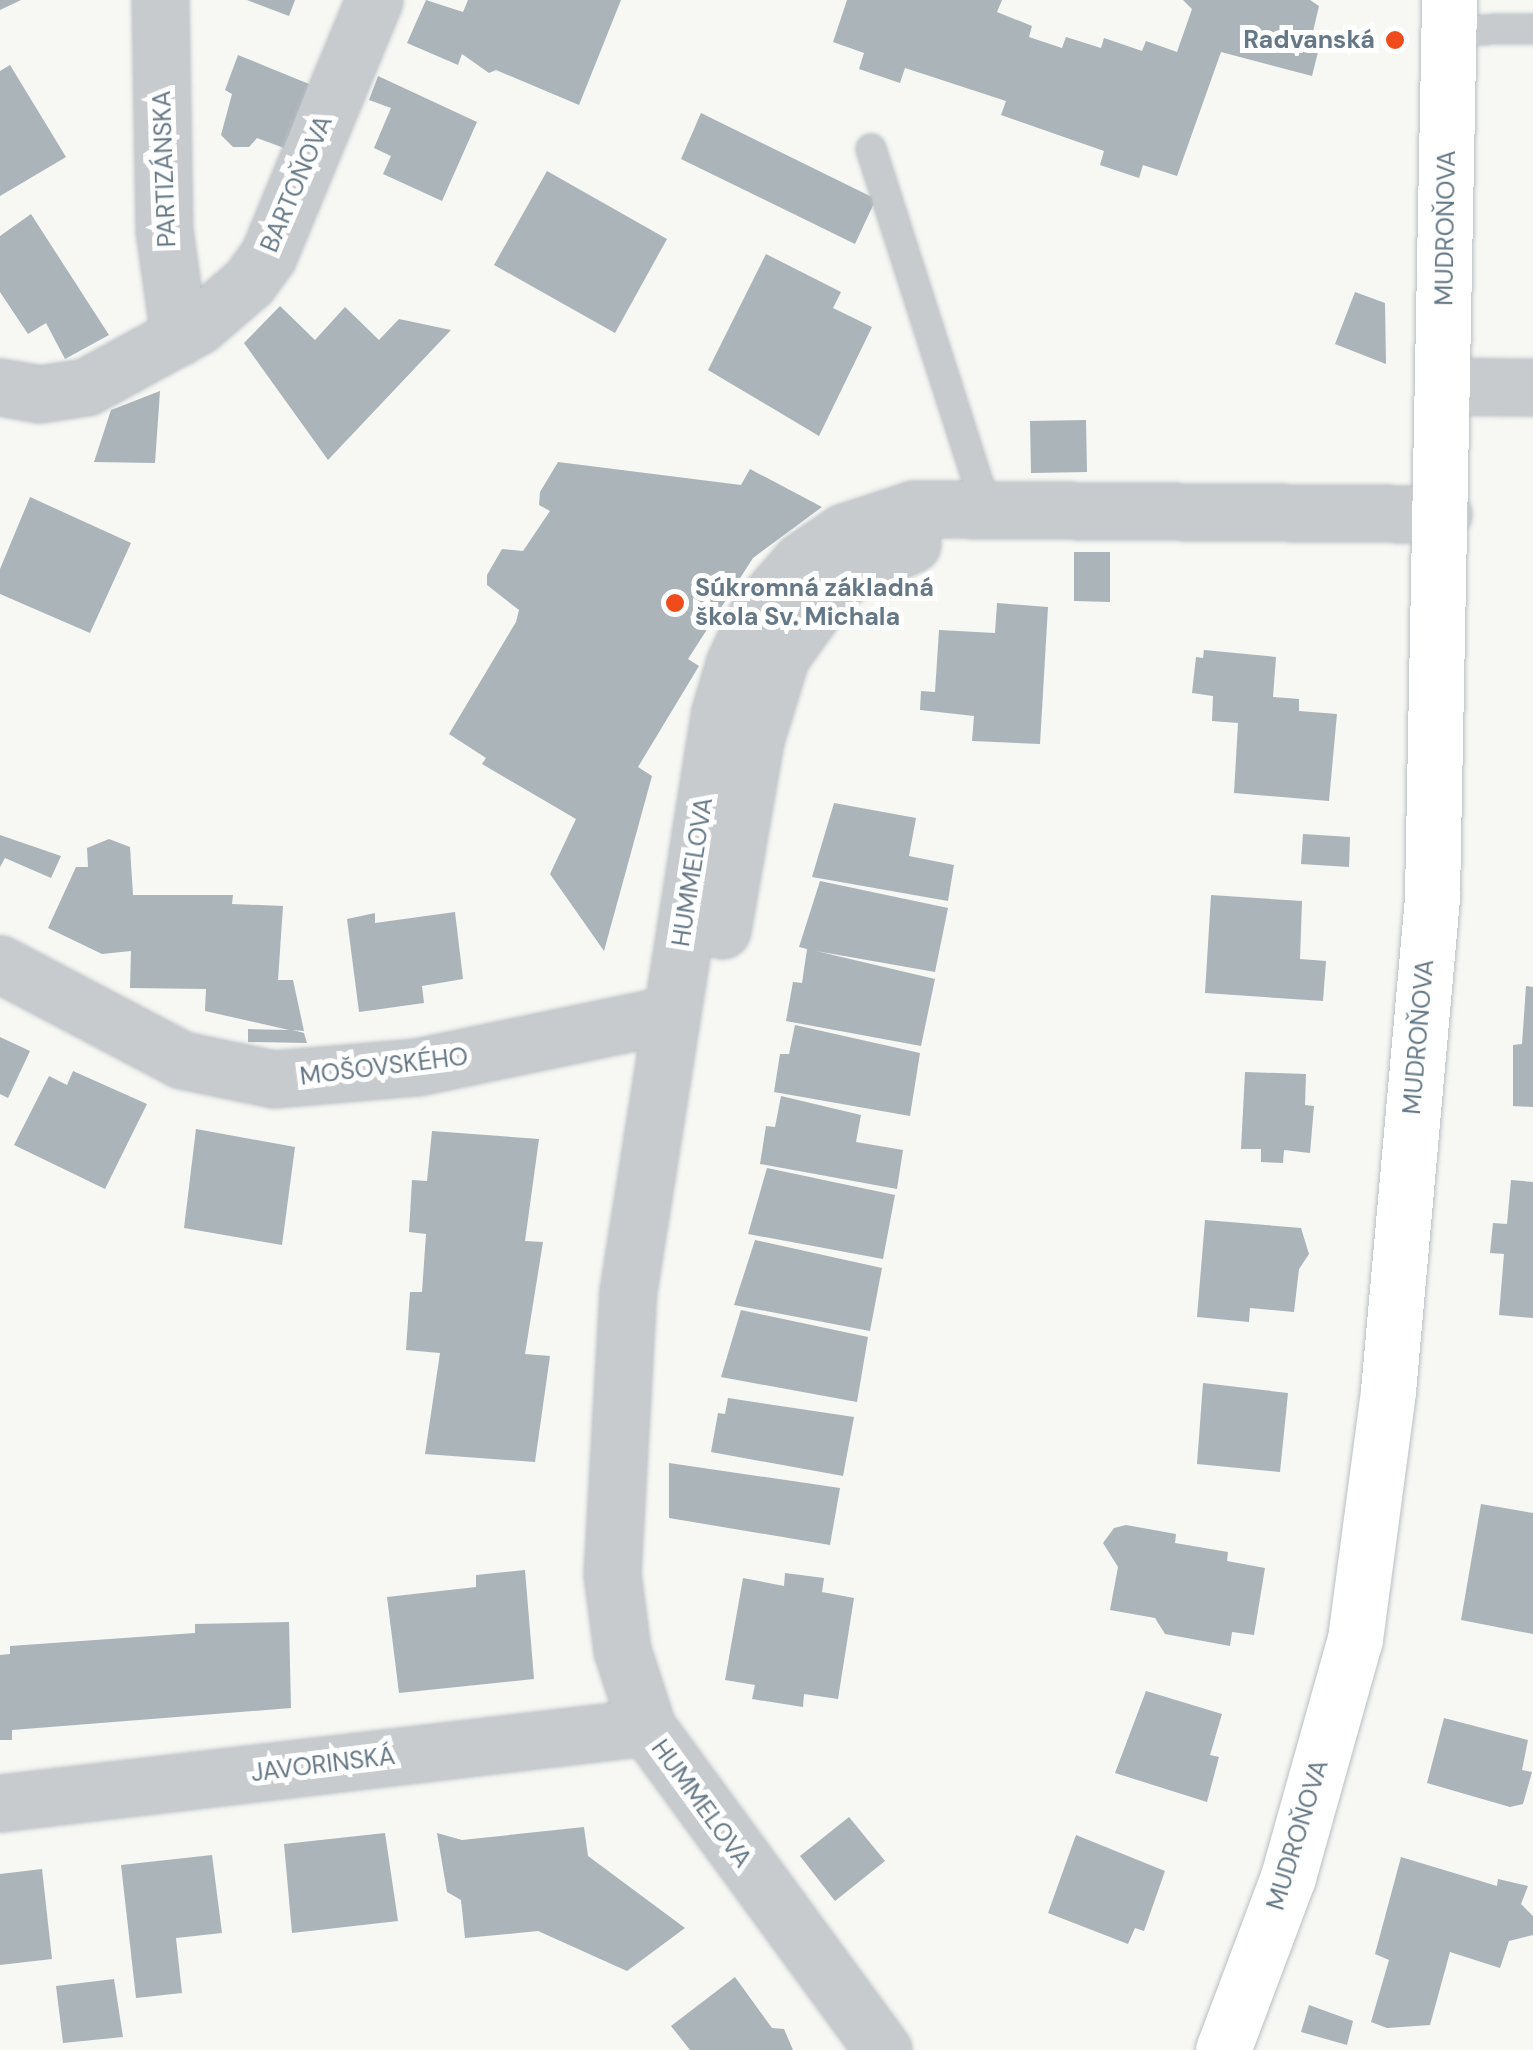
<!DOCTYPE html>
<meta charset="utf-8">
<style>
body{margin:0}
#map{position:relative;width:1533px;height:2050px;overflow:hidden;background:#f7f7f4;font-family:"DM Sans",sans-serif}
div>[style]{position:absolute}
.building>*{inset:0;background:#abb4b9}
.roads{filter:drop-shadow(0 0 2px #b9bfc3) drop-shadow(0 0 2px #b9bfc3)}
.lane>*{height:28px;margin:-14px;padding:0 14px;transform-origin:14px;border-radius:14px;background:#c7cbce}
.street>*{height:55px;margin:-27.5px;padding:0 27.5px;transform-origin:27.5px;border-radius:27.5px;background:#c7cbce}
.secondary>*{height:55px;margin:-27.5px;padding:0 27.5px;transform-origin:27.5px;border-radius:27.5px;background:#fff}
.dots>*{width:28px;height:28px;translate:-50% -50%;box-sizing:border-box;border:5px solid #fff;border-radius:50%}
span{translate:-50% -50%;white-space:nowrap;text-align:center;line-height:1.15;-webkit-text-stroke:10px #fff;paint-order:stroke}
.poi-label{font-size:25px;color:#647887;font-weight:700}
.right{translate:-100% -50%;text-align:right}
.left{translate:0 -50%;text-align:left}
.street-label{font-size:25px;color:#647887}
</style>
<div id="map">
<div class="building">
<div style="clip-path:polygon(0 0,21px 0,0 10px)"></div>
<div style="clip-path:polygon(247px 0,295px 0,289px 16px)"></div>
<div style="clip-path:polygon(426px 0,463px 12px,468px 0,621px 0,579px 105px,496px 70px,489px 73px,462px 54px,458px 65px,407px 43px)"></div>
<div style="clip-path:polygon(847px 0,1002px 0,997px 12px,1032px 26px,1029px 37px,1062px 48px,1066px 37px,1101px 48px,1104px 38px,1142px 51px,1146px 41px,1177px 52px,1192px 9px,1183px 0,1310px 0,1319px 6px,1311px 40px,1320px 44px,1312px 76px,1221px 52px,1177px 176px,1143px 165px,1139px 178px,1100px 165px,1104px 151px,1001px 115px,1006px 101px,905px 68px,900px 83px,859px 69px,864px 53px,833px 42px)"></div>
<div style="clip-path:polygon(238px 55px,309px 84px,284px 148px,257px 138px,249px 147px,233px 147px,221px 135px,232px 94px,225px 90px)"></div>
<div style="clip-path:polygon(10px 65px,66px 157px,0 196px,0 71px)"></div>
<div style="clip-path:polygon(378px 76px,477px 122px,442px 201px,383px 174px,391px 156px,374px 148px,391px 108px,369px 100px)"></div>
<div style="clip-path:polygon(701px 113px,876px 199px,855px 244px,681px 159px)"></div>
<div style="clip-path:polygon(547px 171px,667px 239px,615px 333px,494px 265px)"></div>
<div style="clip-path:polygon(31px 214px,109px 335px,65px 359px,46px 323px,28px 334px,0 292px,0 236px)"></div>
<div style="clip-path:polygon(766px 254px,841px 292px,833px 308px,872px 327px,819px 436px,708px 370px)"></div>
<div style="clip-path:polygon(1355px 292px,1385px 303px,1386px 364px,1335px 344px)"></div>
<div style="clip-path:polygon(280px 306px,315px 340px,345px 307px,379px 340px,399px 319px,451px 330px,328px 460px,244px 343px)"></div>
<div style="clip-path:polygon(160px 391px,155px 463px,94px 462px,111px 410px)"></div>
<div style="clip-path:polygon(1086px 420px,1087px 472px,1031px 473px,1030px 421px)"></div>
<div style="clip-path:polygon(558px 462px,741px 485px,750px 469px,822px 507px,753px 558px,688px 659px,699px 666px,638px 767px,652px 776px,604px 951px,550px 874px,576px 819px,482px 764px,486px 758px,449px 734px,516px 622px,519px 610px,487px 585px,487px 575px,502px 549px,523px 551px,550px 511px,539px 505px,540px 492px)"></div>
<div style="clip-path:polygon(30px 497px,131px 543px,90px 633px,0 594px,0 569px)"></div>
<div style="clip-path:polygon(1074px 552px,1110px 552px,1110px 602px,1074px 601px)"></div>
<div style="clip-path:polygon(997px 603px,1048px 607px,1040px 744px,972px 741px,974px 716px,920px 710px,921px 691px,935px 692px,939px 630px,995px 633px)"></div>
<div style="clip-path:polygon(1204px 650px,1276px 657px,1273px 697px,1299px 699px,1299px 711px,1337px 714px,1329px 801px,1234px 793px,1238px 723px,1212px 721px,1213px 696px,1192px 693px,1196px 657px,1203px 658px)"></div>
<div style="clip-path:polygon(834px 803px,916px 818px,909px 856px,954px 865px,948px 901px,812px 877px)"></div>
<div style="clip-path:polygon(1303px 834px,1350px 837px,1349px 867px,1301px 864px)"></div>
<div style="clip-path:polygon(0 835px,61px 856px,51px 878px,5px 858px,0 867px)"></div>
<div style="clip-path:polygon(109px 839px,130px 847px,133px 895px,233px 895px,232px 904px,283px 906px,278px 980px,293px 980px,304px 1031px,293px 1030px,304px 1033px,307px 1043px,248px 1042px,248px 1029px,289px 1030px,205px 1011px,206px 989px,130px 988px,131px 951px,102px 954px,48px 928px,76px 867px,88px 867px,87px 848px)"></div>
<div style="clip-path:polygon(820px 881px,948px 908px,935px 972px,816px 951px,935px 979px,921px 1046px,786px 1021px,793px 982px,802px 983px,807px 949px,799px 947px)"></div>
<div style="clip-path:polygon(1211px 895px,1302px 901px,1300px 959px,1326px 961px,1323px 1001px,1205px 993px)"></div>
<div style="clip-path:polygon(455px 912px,463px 979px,422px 986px,424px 1003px,359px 1012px,347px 919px,375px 913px,375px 923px)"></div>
<div style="clip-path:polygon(1526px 986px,1533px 987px,1533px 1107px,1513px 1106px,1513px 1045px,1522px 1044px)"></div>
<div style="clip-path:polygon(795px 1025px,920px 1053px,910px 1116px,774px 1092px,780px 1054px,789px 1054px)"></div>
<div style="clip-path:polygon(0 1037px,30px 1051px,8px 1098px,0 1094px)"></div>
<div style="clip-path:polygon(73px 1071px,147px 1104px,105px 1189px,14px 1145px,49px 1076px,67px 1085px)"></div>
<div style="clip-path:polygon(1245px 1072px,1306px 1074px,1305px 1105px,1314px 1106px,1310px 1153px,1284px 1150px,1283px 1163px,1261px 1162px,1261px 1149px,1241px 1149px)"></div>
<div style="clip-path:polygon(781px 1096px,861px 1115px,856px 1142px,903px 1150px,897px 1189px,760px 1164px,766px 1126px,775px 1127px)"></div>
<div style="clip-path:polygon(196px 1129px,295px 1147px,282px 1245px,184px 1228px)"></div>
<div style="clip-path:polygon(432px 1131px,539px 1139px,525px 1241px,543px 1242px,525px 1354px,550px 1356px,535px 1462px,425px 1454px,440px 1353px,406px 1350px,410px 1292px,422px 1292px,426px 1234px,409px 1232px,412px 1180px,427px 1181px)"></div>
<div style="clip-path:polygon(767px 1168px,895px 1195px,883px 1259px,748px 1234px)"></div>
<div style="clip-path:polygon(1511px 1180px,1533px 1182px,1533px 1318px,1499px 1315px,1504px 1254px,1490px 1253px,1493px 1223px,1507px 1224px)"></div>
<div style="clip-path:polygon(1205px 1220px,1301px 1228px,1309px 1254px,1299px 1269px,1294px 1312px,1250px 1308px,1249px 1322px,1197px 1317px)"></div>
<div style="clip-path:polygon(755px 1240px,882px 1268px,870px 1331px,734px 1305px)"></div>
<div style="clip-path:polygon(741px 1310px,868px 1337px,857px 1402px,721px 1377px)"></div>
<div style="clip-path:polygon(1203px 1383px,1288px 1393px,1280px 1472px,1197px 1464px)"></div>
<div style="clip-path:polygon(728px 1398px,854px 1417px,843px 1476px,711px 1452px,718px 1413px,725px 1414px)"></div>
<div style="clip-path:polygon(669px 1463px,840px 1488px,830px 1545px,669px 1518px)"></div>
<div style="clip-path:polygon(1481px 1504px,1533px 1513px,1533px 1634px,1461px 1620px)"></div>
<div style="clip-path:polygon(1126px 1525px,1176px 1534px,1175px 1543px,1228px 1552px,1227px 1561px,1265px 1568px,1254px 1635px,1232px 1632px,1230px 1646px,1165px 1634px,1155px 1618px,1110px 1610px,1118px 1567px,1103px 1543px,1114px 1528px)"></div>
<div style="clip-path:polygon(525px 1570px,534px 1679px,399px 1693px,387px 1597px,476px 1587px,476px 1575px)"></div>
<div style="clip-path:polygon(785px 1573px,824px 1578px,822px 1592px,854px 1598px,838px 1699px,804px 1694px,803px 1707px,752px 1699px,755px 1685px,725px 1680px,743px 1578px,784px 1586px)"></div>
<div style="clip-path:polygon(289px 1622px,291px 1708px,12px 1730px,12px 1740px,0 1740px,0 1655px,10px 1654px,10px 1646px,195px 1633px,195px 1624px)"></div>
<div style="clip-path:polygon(1146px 1691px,1222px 1714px,1210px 1755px,1219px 1757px,1207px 1802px,1115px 1773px)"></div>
<div style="clip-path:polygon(1444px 1718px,1528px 1740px,1522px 1770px,1532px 1772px,1523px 1804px,1510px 1807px,1427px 1783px)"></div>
<div style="clip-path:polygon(849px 1817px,885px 1861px,835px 1901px,800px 1856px)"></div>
<div style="clip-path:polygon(584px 1827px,588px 1856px,685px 1928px,627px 1971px,538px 1931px,465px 1938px,461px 1900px,447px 1892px,437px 1833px,462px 1840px)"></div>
<div style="clip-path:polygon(385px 1833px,398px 1921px,292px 1933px,284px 1844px)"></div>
<div style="clip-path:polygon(1076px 1835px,1165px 1871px,1144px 1931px,1135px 1928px,1128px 1944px,1048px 1913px)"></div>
<div style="clip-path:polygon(212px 1855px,222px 1933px,176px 1938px,182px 1993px,136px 1998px,121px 1865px)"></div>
<div style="clip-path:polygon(1401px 1857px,1497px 1886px,1498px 1879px,1528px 1886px,1521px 1904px,1533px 1916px,1533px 1935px,1509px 1941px,1500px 1968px,1450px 1952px,1430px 2025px,1387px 2028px,1371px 2022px,1389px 1960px,1375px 1954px)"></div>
<div style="clip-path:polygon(42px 1869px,52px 1959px,0 1965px,0 1874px)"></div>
<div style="clip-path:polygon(735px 1977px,772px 2028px,784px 2029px,793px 2050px,690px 2050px,671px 2026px)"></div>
<div style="clip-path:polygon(114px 1979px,123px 2037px,63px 2043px,56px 1986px)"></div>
<div style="clip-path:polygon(1309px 2005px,1353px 2021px,1347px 2045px,1301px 2032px)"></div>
</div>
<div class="roads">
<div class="lane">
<div style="left:1449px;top:30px;width:84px;rotate:-0.7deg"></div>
<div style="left:871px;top:149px;width:377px;rotate:72.2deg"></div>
</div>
<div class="street">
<div style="left:160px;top:0;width:230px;rotate:89deg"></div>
<div style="left:164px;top:230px;width:108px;rotate:82deg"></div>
<div style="left:1445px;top:386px;width:88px;rotate:0.7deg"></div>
<div style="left:0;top:387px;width:40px;rotate:10deg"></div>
<div style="left:39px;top:394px;width:48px;rotate:-8.5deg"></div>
<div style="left:86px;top:387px;width:128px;rotate:-28.6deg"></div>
<div style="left:198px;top:326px;width:67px;rotate:-40.8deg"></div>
<div style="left:249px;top:282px;width:32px;rotate:-54deg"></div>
<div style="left:268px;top:256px;width:277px;rotate:-67.5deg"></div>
<div style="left:722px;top:930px;width:193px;rotate:-80.1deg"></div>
<div style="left:755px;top:740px;width:88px;rotate:-72.8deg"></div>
<div style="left:781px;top:656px;width:84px;rotate:-54.2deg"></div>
<div style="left:830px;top:588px;width:33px;rotate:-38deg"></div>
<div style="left:856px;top:568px;width:61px;rotate:-23.2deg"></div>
<div style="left:0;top:964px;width:206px;rotate:27.8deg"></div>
<div style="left:182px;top:1060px;width:94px;rotate:11.7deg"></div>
<div style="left:274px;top:1079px;width:144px;rotate:-4.8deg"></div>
<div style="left:417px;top:1067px;width:258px;rotate:-11.8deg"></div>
<div style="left:0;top:1803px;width:651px;rotate:-6.7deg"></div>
<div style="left:883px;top:2050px;width:400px;rotate:-126.2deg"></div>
<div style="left:647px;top:1727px;width:81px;rotate:-108deg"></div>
<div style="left:622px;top:1650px;width:77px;rotate:-97.5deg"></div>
<div style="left:612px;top:1574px;width:283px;rotate:-86.8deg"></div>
<div style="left:628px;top:1291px;width:583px;rotate:-81.02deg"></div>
<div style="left:719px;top:715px;width:53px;rotate:-73.6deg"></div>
<div style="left:734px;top:664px;width:62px;rotate:-65.1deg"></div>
<div style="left:760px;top:608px;width:62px;rotate:-48.9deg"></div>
<div style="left:801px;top:561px;width:52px;rotate:-34deg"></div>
<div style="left:844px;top:532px;width:74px;rotate:-18.2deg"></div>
<div style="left:914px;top:509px;width:529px;rotate:0.54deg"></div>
</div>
<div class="secondary">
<div style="left:1223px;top:2050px;width:185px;rotate:-69.4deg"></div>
<div style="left:1288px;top:1877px;width:247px;rotate:-74.3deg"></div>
<div style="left:1355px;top:1639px;width:250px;rotate:-82.4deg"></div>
<div style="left:1388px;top:1391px;width:497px;rotate:-84.9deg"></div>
<div style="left:1432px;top:896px;width:896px;rotate:-88.91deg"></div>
</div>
</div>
<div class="dots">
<div style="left:1395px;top:40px;background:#f04c1b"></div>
<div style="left:675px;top:603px;background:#f04c1b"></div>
</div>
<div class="poi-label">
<span class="right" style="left:1375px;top:40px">Radvanská</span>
<span class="left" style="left:695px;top:603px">Súkromná základná<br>škola Sv. Michala</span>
</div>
<div class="street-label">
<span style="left:165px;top:169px;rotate:-92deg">PARTIZÁNSKA</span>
<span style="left:297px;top:184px;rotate:-67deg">BARTOŇOVA</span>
<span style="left:1446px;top:228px;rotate:-89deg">MUDROŇOVA</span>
<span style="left:693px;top:872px;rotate:-81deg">HUMMELOVA</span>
<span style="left:1419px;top:1037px;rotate:-85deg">MUDROŇOVA</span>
<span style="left:384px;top:1067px;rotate:-7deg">MOŠOVSKÉHO</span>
<span style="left:323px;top:1765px;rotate:-7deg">JAVORINSKÁ</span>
<span style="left:701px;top:1804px;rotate:54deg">HUMMELOVA</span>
<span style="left:1298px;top:1835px;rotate:-73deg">MUDROŇOVA</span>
</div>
</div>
